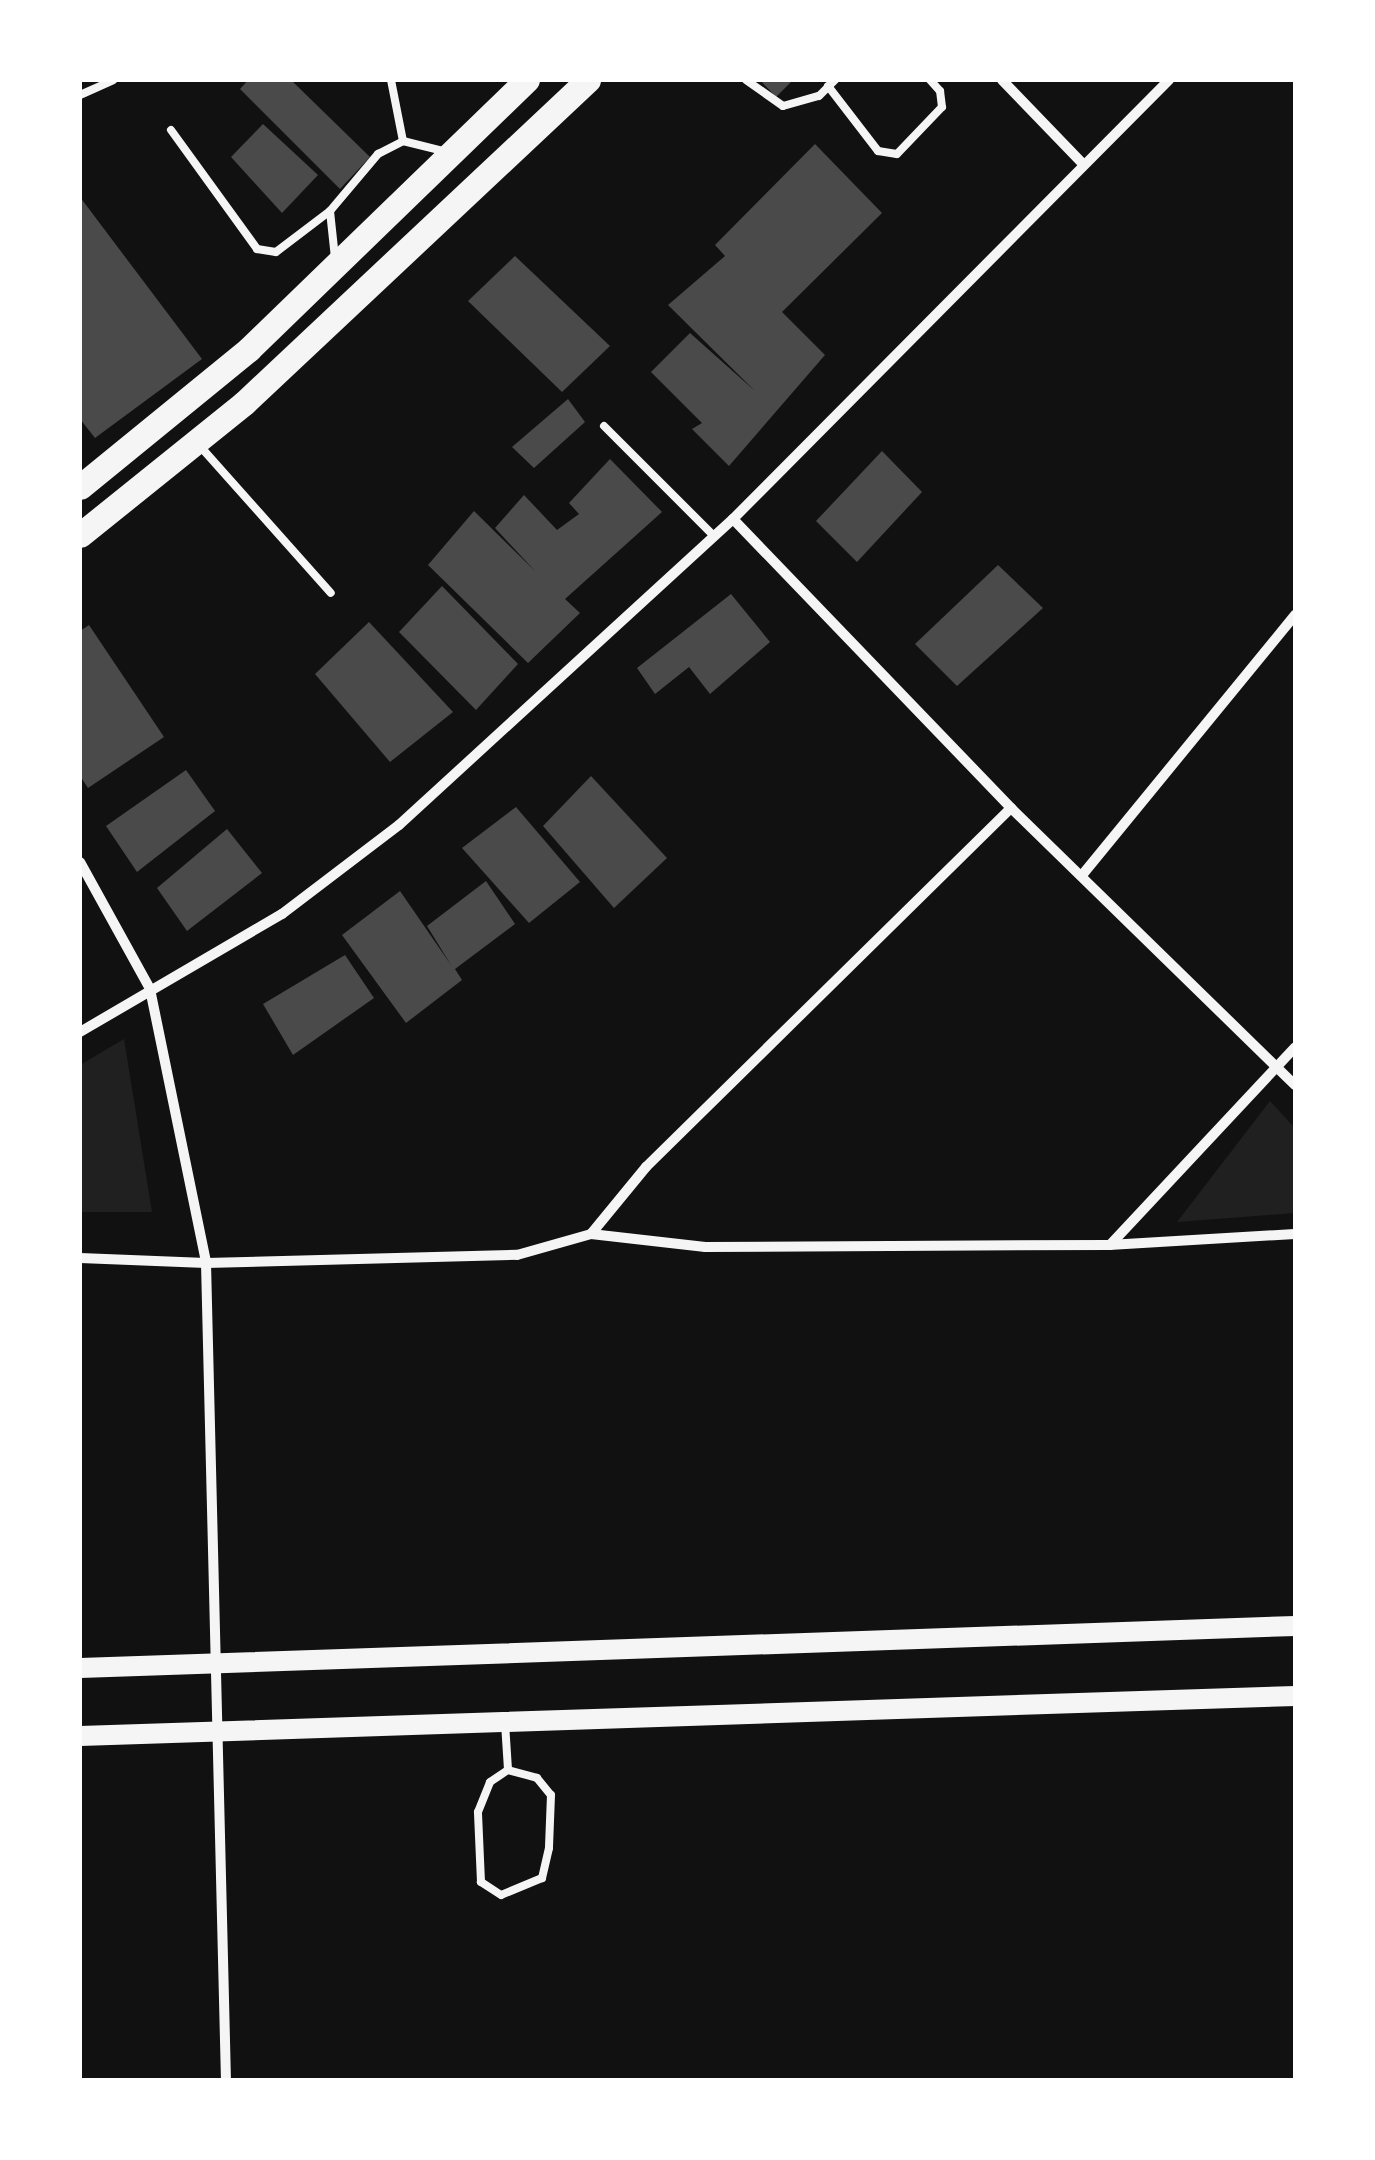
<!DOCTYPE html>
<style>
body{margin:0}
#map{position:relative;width:1375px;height:2160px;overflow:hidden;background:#111;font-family:"Source Sans 3",sans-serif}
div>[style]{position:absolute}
.green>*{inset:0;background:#202020}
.building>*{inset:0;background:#4a4a4a}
.service>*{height:8px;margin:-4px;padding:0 4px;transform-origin:4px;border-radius:4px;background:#f5f5f5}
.minor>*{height:10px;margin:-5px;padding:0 5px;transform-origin:5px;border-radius:5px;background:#f5f5f5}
.secondary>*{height:20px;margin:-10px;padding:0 10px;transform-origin:10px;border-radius:10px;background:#f5f5f5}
.primary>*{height:25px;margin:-12.5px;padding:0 12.5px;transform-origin:12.5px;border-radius:12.5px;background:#f5f5f5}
span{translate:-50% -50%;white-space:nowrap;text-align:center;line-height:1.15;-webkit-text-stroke:8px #fff;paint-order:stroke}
.frame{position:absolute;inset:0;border:82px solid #fff;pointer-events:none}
</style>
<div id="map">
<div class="green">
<div style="clip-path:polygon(124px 1039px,152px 1212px,80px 1212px,80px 1065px)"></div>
<div style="clip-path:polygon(1270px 1101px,1295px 1128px,1295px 1213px,1177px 1222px)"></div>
</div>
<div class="building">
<div style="clip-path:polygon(248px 80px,291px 80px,370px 157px,340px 189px,240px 89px)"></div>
<div style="clip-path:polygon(760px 80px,793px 80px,776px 97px)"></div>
<div style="clip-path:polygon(263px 124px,318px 175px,282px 213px,231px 157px)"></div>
<div style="clip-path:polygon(815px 144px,882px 213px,782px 312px,825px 355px,729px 466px,692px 429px,702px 423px,651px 372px,690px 333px,755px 391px,668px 305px,725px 256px,715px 245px)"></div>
<div style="clip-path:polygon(80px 197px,202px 359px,95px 438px,80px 419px)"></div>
<div style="clip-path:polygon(515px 256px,610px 346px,562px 392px,468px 301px)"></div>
<div style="clip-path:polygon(568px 399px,585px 422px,534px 468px,512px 447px)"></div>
<div style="clip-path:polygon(882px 451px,922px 492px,857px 562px,816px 521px)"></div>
<div style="clip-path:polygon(610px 459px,662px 512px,565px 599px,580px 613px,528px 663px,428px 565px,474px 511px,535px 571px,495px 528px,524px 495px,557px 530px,579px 514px,569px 503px)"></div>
<div style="clip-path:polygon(998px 565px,1043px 608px,957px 686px,915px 644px)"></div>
<div style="clip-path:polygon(442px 586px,518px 664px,476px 710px,399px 632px)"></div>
<div style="clip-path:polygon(731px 594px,770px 642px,710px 694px,689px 667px,655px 694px,637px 668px)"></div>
<div style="clip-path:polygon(369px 622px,453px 712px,390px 762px,315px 674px)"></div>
<div style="clip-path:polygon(89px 625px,164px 737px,88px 788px,80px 776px,80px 631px)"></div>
<div style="clip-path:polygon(186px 770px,215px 811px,137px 872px,106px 826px)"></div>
<div style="clip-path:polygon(591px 776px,667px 858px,614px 908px,543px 826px)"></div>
<div style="clip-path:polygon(516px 807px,580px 882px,529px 923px,462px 848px)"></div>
<div style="clip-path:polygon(227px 829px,262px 873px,187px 931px,157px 888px)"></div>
<div style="clip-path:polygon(486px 881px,515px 924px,455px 969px,462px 980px,406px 1023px,342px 935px,400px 891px,451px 965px,427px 926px)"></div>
<div style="clip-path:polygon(345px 955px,374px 998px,293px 1055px,263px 1004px)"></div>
</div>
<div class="service">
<div style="left:391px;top:80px;width:62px;rotate:78.9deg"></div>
<div style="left:746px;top:80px;width:45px;rotate:35.1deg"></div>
<div style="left:783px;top:106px;width:37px;rotate:-16deg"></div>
<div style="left:819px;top:96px;width:23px;rotate:-45deg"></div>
<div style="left:828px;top:86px;width:82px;rotate:52.4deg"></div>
<div style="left:878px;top:151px;width:19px;rotate:9deg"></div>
<div style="left:897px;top:154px;width:65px;rotate:-46.2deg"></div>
<div style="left:942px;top:107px;width:16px;rotate:-97deg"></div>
<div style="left:940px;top:91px;width:15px;rotate:-132deg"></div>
<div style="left:80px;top:95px;width:36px;rotate:-24deg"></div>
<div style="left:171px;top:130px;width:147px;rotate:54.1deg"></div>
<div style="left:257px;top:249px;width:19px;rotate:9deg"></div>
<div style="left:276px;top:252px;width:68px;rotate:-37.2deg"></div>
<div style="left:335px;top:258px;width:47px;rotate:-96.1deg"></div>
<div style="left:330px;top:211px;width:75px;rotate:-49.9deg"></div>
<div style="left:378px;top:154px;width:28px;rotate:-27deg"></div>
<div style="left:403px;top:141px;width:45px;rotate:14deg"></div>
<div style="left:604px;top:426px;width:156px;rotate:45deg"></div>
<div style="left:199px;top:445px;width:198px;rotate:48.3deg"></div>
<div style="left:505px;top:1723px;width:47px;rotate:86.3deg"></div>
<div style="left:508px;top:1770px;width:30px;rotate:15deg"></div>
<div style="left:537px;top:1778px;width:22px;rotate:51deg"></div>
<div style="left:551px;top:1795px;width:53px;rotate:92.2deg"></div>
<div style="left:549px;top:1848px;width:31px;rotate:103deg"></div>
<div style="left:542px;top:1878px;width:44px;rotate:157.5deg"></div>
<div style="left:501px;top:1895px;width:24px;rotate:-147deg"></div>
<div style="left:481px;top:1882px;width:70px;rotate:-92.5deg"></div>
<div style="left:478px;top:1812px;width:32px;rotate:-68deg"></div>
<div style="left:490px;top:1782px;width:22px;rotate:-34deg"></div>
</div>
<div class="minor">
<div style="left:1002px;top:80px;width:117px;rotate:46deg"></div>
<div style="left:733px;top:519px;width:401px;rotate:46.1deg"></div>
<div style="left:1011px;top:808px;width:397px;rotate:44.3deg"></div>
<div style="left:80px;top:862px;width:145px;rotate:61.1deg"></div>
<div style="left:150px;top:989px;width:280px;rotate:78.4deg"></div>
<div style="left:206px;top:1263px;width:817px;rotate:88.6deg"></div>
<div style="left:1083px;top:874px;width:335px;rotate:-50.7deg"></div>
<div style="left:80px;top:1032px;width:234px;rotate:-30.3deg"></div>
<div style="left:282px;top:914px;width:147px;rotate:-37.3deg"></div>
<div style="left:399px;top:825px;width:453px;rotate:-42.5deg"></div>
<div style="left:733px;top:519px;width:619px;rotate:-45.2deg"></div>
<div style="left:591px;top:1234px;width:87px;rotate:-50.6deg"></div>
<div style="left:646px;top:1167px;width:512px;rotate:-44.53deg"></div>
<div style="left:1110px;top:1245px;width:271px;rotate:-46.9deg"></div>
<div style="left:80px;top:1258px;width:126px;rotate:2.3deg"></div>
<div style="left:206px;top:1263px;width:311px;rotate:-1.5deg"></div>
<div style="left:517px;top:1255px;width:77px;rotate:-15.8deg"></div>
<div style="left:591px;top:1234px;width:115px;rotate:6.5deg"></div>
<div style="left:705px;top:1247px;width:404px;rotate:-0.3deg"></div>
<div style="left:1109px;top:1245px;width:186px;rotate:-3.4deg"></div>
</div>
<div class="secondary">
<div style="left:80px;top:1668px;width:1216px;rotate:-1.98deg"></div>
<div style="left:80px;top:1736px;width:1216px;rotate:-1.89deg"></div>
</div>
<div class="primary">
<div style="left:80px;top:487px;width:218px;rotate:-39.2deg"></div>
<div style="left:249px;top:349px;width:387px;rotate:-44.1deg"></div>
<div style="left:80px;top:535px;width:211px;rotate:-38.8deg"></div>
<div style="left:244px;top:403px;width:472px;rotate:-43.2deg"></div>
</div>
<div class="frame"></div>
</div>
